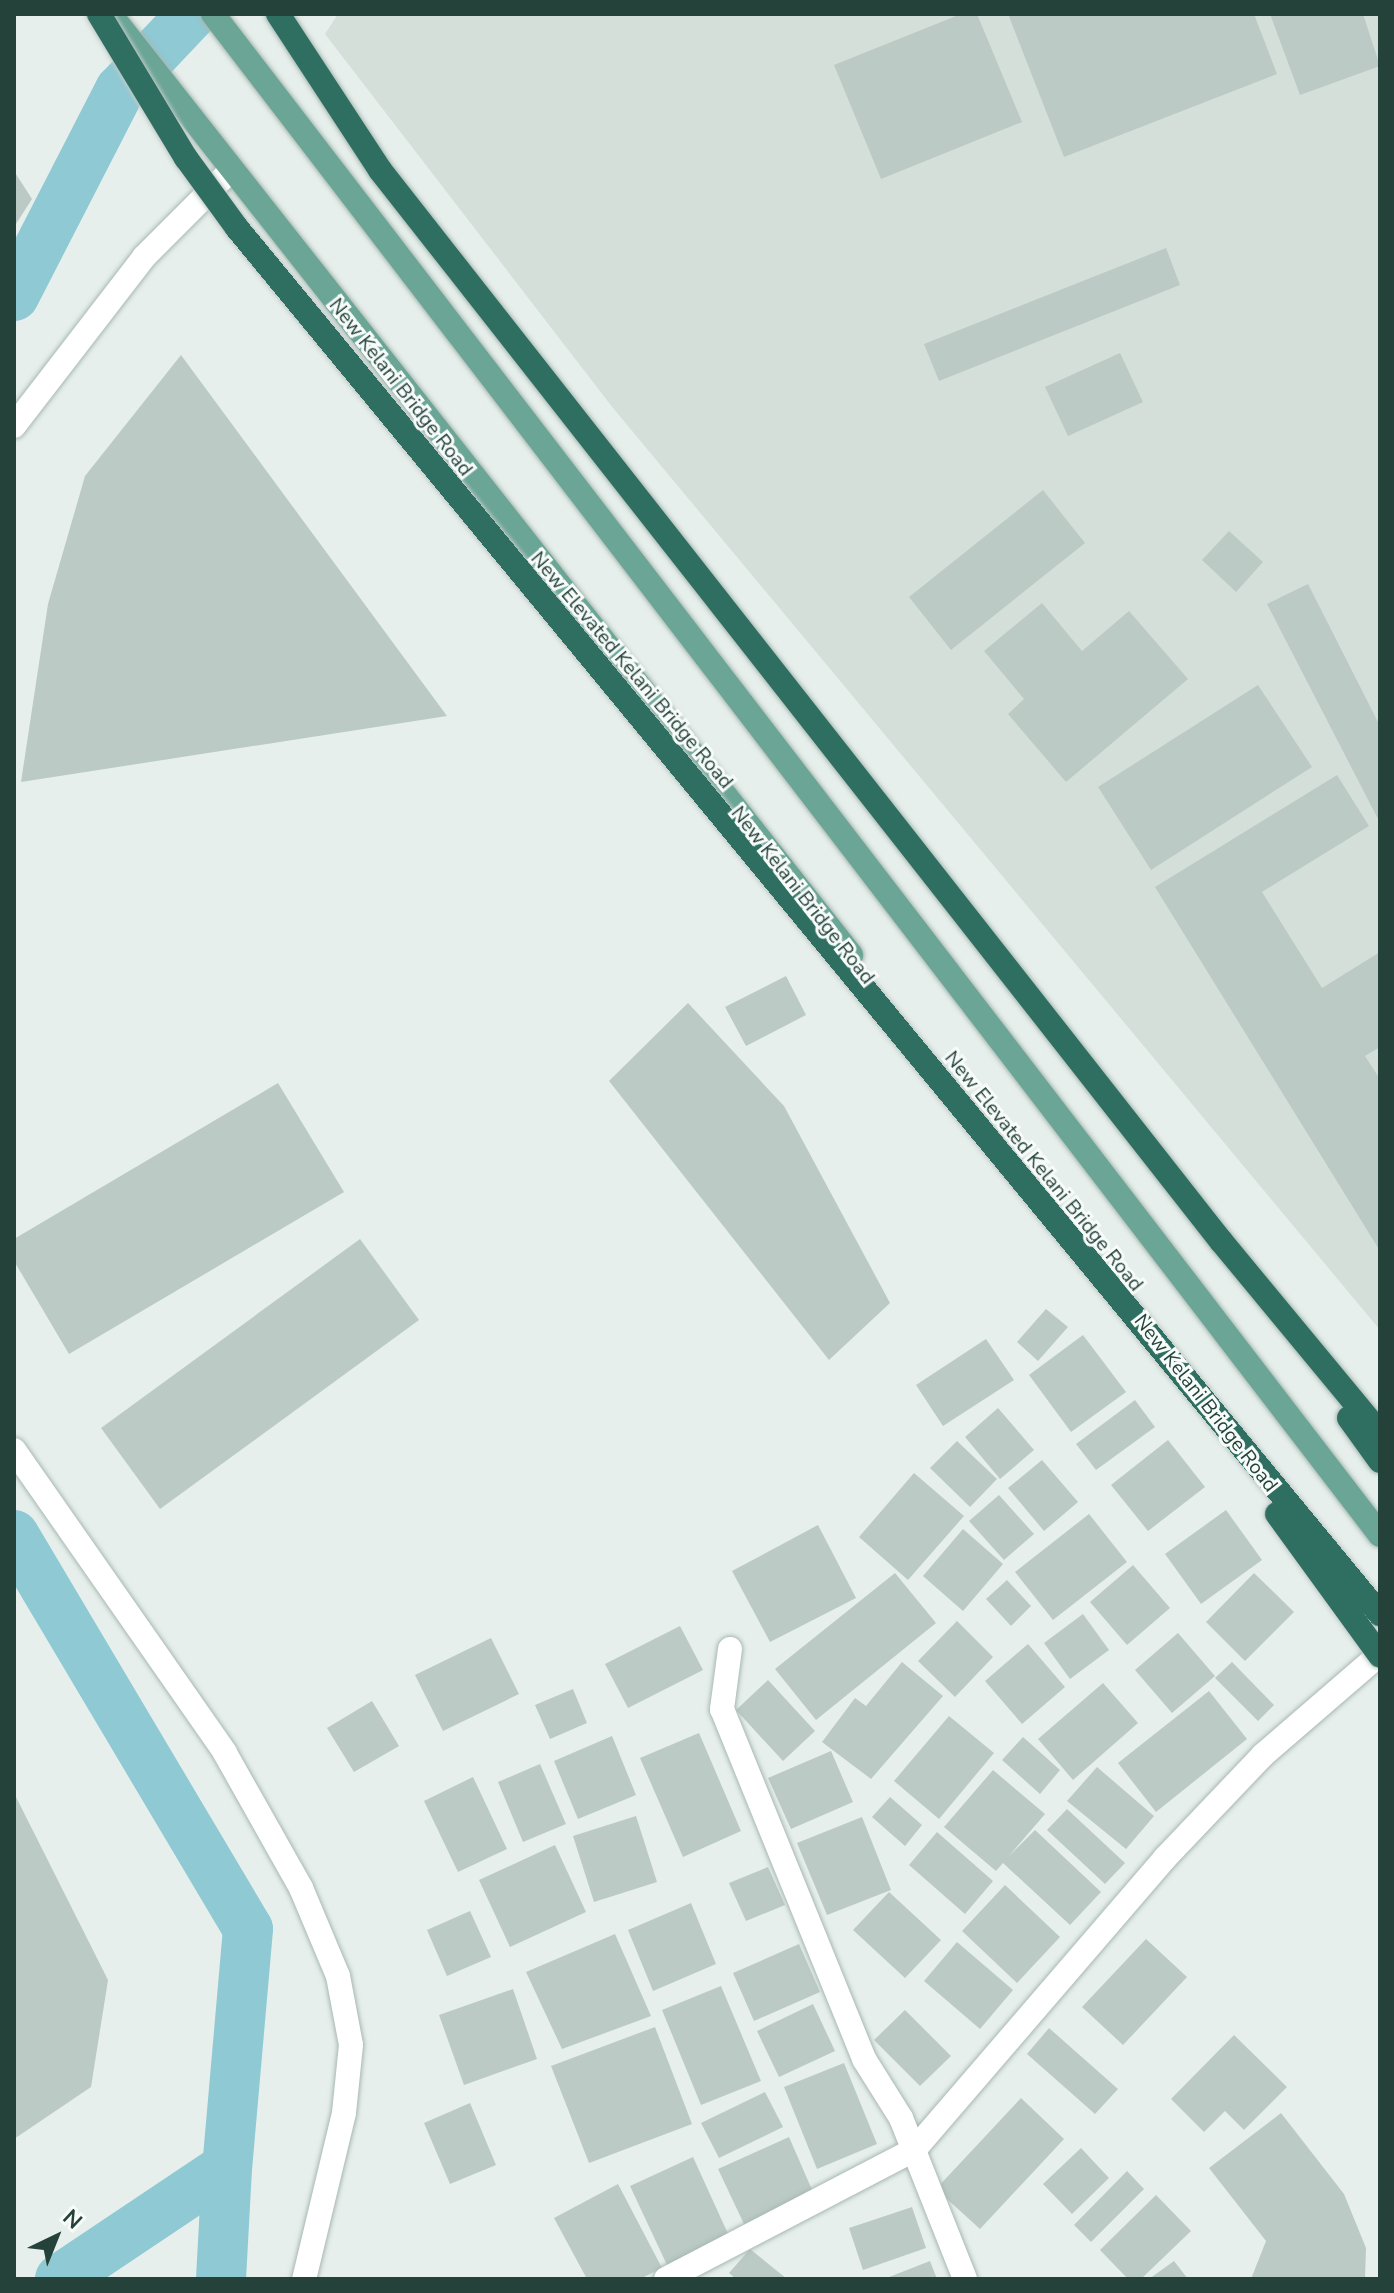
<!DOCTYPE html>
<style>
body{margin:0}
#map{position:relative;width:1394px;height:2293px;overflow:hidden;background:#e6efeb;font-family:"Nunito Sans",sans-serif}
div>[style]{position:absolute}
.built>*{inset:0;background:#d4dfda}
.canal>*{height:50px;margin:-25px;padding:0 25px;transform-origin:25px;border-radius:25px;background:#8ec9d4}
.building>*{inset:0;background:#bbcac4}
.roads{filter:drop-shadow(0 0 2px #a8b8b2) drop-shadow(0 0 2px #a8b8b2)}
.street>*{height:24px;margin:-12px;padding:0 12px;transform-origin:12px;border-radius:12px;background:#fff}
.primary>*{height:24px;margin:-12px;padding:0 12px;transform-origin:12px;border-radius:12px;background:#6aa596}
.highway>*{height:24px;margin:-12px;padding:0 12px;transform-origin:12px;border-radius:12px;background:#2f6f62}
.bridges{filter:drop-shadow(0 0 2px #c2cac8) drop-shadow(0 0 2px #c2cac8)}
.highway-bridge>*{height:24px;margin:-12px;padding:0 12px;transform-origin:12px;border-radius:12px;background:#2f6f62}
span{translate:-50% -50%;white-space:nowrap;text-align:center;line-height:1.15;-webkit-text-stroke:6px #f7fbf9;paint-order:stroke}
.street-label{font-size:20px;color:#24423a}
.frame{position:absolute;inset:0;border:16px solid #24423a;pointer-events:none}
.north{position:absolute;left:16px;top:2197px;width:80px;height:80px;-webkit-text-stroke:6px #f7fbf9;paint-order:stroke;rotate:43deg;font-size:22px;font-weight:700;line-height:32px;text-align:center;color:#24423a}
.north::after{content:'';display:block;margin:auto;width:28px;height:36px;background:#24423a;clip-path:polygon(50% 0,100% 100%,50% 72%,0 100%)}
</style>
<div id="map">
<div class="built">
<div style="clip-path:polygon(338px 14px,1380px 14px,1380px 1330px,613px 408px,325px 34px)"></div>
</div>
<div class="canal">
<div style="left:14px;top:296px;width:232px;rotate:-62.8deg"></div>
<div style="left:120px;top:90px;width:105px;rotate:-46.5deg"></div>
<div style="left:14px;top:1535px;width:458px;rotate:59.3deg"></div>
<div style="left:248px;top:1929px;width:239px;rotate:95deg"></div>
<div style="left:227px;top:2167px;width:201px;rotate:146.2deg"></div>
<div style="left:221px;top:2279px;width:112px;rotate:-86.9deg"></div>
</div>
<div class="building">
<div style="clip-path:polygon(961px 14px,977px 14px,1022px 122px,881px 179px,834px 65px)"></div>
<div style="clip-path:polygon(1008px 14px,1254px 14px,1277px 74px,1064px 157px)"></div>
<div style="clip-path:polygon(1270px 14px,1363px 14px,1380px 66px,1300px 95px)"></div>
<div style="clip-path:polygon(14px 171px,32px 199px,14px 227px)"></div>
<div style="clip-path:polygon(1166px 248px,1180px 285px,939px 381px,924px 344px)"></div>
<div style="clip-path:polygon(1120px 353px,1143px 402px,1068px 436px,1045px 387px)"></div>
<div style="clip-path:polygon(181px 355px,447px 716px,21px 782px,48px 604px,85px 476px)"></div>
<div style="clip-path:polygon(1043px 490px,1085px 543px,951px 650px,909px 597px)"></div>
<div style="clip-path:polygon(1229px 531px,1263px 562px,1236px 592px,1202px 560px)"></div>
<div style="clip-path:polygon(1308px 584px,1380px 726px,1378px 819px,1267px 604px)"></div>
<div style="clip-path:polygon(1042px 603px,1082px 651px,1129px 611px,1188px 679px,1066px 782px,1008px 714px,1024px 699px,984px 651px)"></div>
<div style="clip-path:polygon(1258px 685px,1312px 767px,1151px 870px,1098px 787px)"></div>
<div style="clip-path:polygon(1337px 775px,1369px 826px,1262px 892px,1322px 988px,1380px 952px,1380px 1047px,1365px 1056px,1380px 1079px,1380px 1251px,1155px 887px)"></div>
<div style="clip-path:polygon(786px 976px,806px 1015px,746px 1046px,725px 1007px)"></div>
<div style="clip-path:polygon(688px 1003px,784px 1106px,890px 1303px,829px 1360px,609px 1081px)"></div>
<div style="clip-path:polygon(278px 1083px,344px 1192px,69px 1354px,14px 1261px,14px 1239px)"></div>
<div style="clip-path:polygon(360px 1239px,419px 1320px,160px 1509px,101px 1428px)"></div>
<div style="clip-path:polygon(1046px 1309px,1068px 1327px,1038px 1361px,1017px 1342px)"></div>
<div style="clip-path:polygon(1083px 1335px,1126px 1392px,1071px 1432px,1029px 1375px)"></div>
<div style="clip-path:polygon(986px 1339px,1014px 1380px,943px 1426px,916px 1385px)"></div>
<div style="clip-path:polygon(1135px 1400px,1155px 1427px,1096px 1470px,1076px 1444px)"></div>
<div style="clip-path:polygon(998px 1408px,1034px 1450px,1000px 1479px,965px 1437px)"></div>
<div style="clip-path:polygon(1168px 1440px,1205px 1487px,1148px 1531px,1111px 1485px)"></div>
<div style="clip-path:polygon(957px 1441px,997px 1479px,970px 1507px,930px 1468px)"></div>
<div style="clip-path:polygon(1042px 1460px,1078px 1502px,1044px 1531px,1008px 1488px)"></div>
<div style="clip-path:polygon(914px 1473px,964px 1516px,908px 1580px,859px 1537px)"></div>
<div style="clip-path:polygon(999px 1495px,1034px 1534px,1004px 1560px,969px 1521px)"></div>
<div style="clip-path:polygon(1226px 1510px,1262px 1560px,1201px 1604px,1165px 1554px)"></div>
<div style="clip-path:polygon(1089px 1514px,1127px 1562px,1053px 1620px,1015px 1572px)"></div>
<div style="clip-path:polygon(818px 1525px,856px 1598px,770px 1642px,732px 1571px)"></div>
<div style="clip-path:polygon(963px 1529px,1003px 1564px,963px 1611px,923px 1576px)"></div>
<div style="clip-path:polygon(1133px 1565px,1170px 1608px,1127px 1645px,1090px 1602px)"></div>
<div style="clip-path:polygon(895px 1573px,936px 1623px,816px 1720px,775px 1669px)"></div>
<div style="clip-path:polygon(1254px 1573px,1294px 1612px,1245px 1661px,1206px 1622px)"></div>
<div style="clip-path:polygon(1007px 1580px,1031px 1606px,1011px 1626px,986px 1599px)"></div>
<div style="clip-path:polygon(1083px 1614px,1109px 1650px,1070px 1679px,1044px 1643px)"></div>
<div style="clip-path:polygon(957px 1621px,993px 1657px,955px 1697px,918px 1661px)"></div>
<div style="clip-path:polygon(680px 1626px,703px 1670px,628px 1708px,605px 1664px)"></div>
<div style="clip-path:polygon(1178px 1633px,1215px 1676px,1172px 1713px,1135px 1670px)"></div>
<div style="clip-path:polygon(491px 1638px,519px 1694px,443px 1731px,415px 1675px)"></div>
<div style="clip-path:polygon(1028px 1644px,1065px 1687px,1022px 1724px,985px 1681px)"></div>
<div style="clip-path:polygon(902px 1662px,943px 1696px,871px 1779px,822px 1742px,855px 1698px,866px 1706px)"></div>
<div style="clip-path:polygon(1232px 1662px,1274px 1705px,1258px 1721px,1215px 1678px)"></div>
<div style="clip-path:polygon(768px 1680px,815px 1731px,783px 1761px,736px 1710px)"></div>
<div style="clip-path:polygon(1103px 1683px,1138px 1723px,1073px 1780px,1038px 1739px)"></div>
<div style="clip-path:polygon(573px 1689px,587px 1723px,550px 1739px,535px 1705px)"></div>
<div style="clip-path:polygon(1209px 1691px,1247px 1739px,1156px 1812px,1118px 1763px)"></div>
<div style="clip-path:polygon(372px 1701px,399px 1746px,354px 1772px,327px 1728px)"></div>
<div style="clip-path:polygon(949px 1716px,994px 1753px,939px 1819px,894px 1781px)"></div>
<div style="clip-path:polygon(699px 1733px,741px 1831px,683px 1857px,640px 1758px)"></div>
<div style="clip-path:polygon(612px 1736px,636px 1795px,578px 1819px,554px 1761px)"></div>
<div style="clip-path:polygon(1023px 1737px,1060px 1770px,1040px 1794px,1002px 1760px)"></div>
<div style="clip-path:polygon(831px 1751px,853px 1802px,791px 1829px,768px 1778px)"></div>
<div style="clip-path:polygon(540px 1764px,566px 1824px,523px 1842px,498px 1782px)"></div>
<div style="clip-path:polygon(1097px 1767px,1154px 1816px,1126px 1849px,1067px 1801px)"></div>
<div style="clip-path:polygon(993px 1770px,1045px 1814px,1009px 1856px,1035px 1830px,1101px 1892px,1070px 1925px,1003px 1863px,996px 1871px,944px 1827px)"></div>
<div style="clip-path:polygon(473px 1777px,507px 1849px,458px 1872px,424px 1801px)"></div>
<div style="clip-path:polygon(14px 1793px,108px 1980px,91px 2087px,14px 2139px)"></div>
<div style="clip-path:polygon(890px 1797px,922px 1825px,905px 1846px,872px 1817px)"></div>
<div style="clip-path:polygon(1067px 1809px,1125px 1863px,1105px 1884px,1047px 1830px)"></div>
<div style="clip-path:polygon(636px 1816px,657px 1882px,594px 1902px,573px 1836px)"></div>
<div style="clip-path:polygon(862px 1817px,891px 1890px,827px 1915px,797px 1843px)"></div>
<div style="clip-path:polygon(937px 1832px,993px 1881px,965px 1914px,909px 1865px)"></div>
<div style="clip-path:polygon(555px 1845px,586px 1912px,510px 1947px,479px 1880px)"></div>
<div style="clip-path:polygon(768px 1867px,785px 1905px,746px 1921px,729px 1883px)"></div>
<div style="clip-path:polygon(1005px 1885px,1060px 1937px,1017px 1983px,962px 1931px)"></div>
<div style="clip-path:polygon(889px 1892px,941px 1940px,905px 1978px,853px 1930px)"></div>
<div style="clip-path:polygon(691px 1903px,716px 1964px,653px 1991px,628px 1930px)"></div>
<div style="clip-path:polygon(470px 1911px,491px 1957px,447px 1976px,427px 1930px)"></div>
<div style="clip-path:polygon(615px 1934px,651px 2016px,562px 2049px,526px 1972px)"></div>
<div style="clip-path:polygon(1146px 1939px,1187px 1977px,1123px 2045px,1082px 2007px)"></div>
<div style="clip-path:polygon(957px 1942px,1013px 1990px,980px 2029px,924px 1981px)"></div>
<div style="clip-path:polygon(799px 1944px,820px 1992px,754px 2021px,733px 1973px)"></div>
<div style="clip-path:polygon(721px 1986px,761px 2081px,701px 2105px,662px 2010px)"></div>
<div style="clip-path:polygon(513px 1989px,537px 2059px,464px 2085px,439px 2015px)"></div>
<div style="clip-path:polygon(813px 2004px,835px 2051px,779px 2077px,757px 2031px)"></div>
<div style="clip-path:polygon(905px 2010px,951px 2056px,920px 2086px,874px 2040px)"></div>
<div style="clip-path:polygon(655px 2027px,692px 2124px,589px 2163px,551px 2066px)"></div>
<div style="clip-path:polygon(1049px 2028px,1118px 2089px,1095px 2114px,1027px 2054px)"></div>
<div style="clip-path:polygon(1234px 2035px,1287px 2087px,1244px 2130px,1225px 2111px,1204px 2132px,1171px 2099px)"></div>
<div style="clip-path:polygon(844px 2063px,877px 2144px,817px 2169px,784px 2087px)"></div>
<div style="clip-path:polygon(765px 2092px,783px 2127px,719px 2158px,701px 2123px)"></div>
<div style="clip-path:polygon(1021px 2098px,1064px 2139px,980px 2229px,936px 2189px)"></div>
<div style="clip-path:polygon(470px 2103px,496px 2165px,450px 2184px,424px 2123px)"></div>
<div style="clip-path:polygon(1281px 2113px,1344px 2194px,1366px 2248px,1365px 2279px,1251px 2279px,1266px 2241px,1209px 2168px)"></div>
<div style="clip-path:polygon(789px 2137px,813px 2192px,744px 2224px,718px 2169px)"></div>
<div style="clip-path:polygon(1081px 2148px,1109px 2178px,1072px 2214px,1043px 2184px)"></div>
<div style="clip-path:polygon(693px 2157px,729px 2236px,667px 2265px,630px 2186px)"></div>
<div style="clip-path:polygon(1127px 2171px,1144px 2189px,1091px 2242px,1074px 2225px)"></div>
<div style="clip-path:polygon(618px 2184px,662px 2268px,640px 2279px,587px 2279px,554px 2218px)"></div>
<div style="clip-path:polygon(1156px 2195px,1191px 2231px,1141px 2279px,1128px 2279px,1100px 2250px)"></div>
<div style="clip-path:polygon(912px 2207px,926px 2248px,863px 2270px,849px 2228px)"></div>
<div style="clip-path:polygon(750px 2249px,787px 2279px,736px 2279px,729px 2273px)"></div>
<div style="clip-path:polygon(930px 2261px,937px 2279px,884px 2279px)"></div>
<div style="clip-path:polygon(1174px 2261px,1188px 2279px,1149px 2279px)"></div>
</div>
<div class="roads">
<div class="street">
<div style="left:14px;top:426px;width:213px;rotate:-52.4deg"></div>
<div style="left:144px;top:257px;width:122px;rotate:-45deg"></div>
<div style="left:14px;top:1450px;width:369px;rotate:55.1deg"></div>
<div style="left:225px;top:1753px;width:155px;rotate:60.6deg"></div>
<div style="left:301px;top:1888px;width:95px;rotate:67.2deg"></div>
<div style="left:338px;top:1976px;width:70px;rotate:79.3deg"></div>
<div style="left:351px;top:2045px;width:68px;rotate:95.9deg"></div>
<div style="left:344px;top:2113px;width:171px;rotate:103.5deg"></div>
<div style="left:730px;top:1649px;width:61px;rotate:97.6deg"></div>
<div style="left:722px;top:1709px;width:378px;rotate:67.9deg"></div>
<div style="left:864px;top:2059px;width:70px;rotate:57.9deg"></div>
<div style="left:901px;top:2118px;width:173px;rotate:68.3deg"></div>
<div style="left:666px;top:2279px;width:280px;rotate:-27.5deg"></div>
<div style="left:914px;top:2150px;width:385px;rotate:-49.3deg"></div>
<div style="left:1165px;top:1858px;width:142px;rotate:-46.4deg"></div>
<div style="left:1263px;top:1755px;width:155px;rotate:-40.8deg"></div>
</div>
<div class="primary">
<div style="left:110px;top:14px;width:1198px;rotate:51.78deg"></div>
<div style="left:213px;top:14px;width:1917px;rotate:52.5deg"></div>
</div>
<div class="highway">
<div style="left:278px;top:14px;width:186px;rotate:56.8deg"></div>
<div style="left:380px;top:170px;width:1362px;rotate:51.86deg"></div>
<div style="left:1221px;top:1241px;width:249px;rotate:50.4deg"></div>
<div style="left:1349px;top:1418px;width:53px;rotate:54.2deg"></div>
</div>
</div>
<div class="bridges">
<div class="highway-bridge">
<div style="left:99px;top:14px;width:168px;rotate:58.9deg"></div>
<div style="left:186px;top:158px;width:87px;rotate:53.9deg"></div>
<div style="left:237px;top:228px;width:1797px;rotate:50.49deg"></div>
<div style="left:1277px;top:1514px;width:175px;rotate:54deg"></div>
</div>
</div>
<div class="street-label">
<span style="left:401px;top:387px;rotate:52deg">New Kelani Bridge Road</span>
<span style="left:632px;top:670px;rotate:50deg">New Elevated Kelani Bridge Road</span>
<span style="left:803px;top:895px;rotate:52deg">New Kelani Bridge Road</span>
<span style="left:1044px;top:1171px;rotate:51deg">New Elevated Kelani Bridge Road</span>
<span style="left:1206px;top:1403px;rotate:52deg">New Kelani Bridge Road</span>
</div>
<div class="frame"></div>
<div class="north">N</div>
</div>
